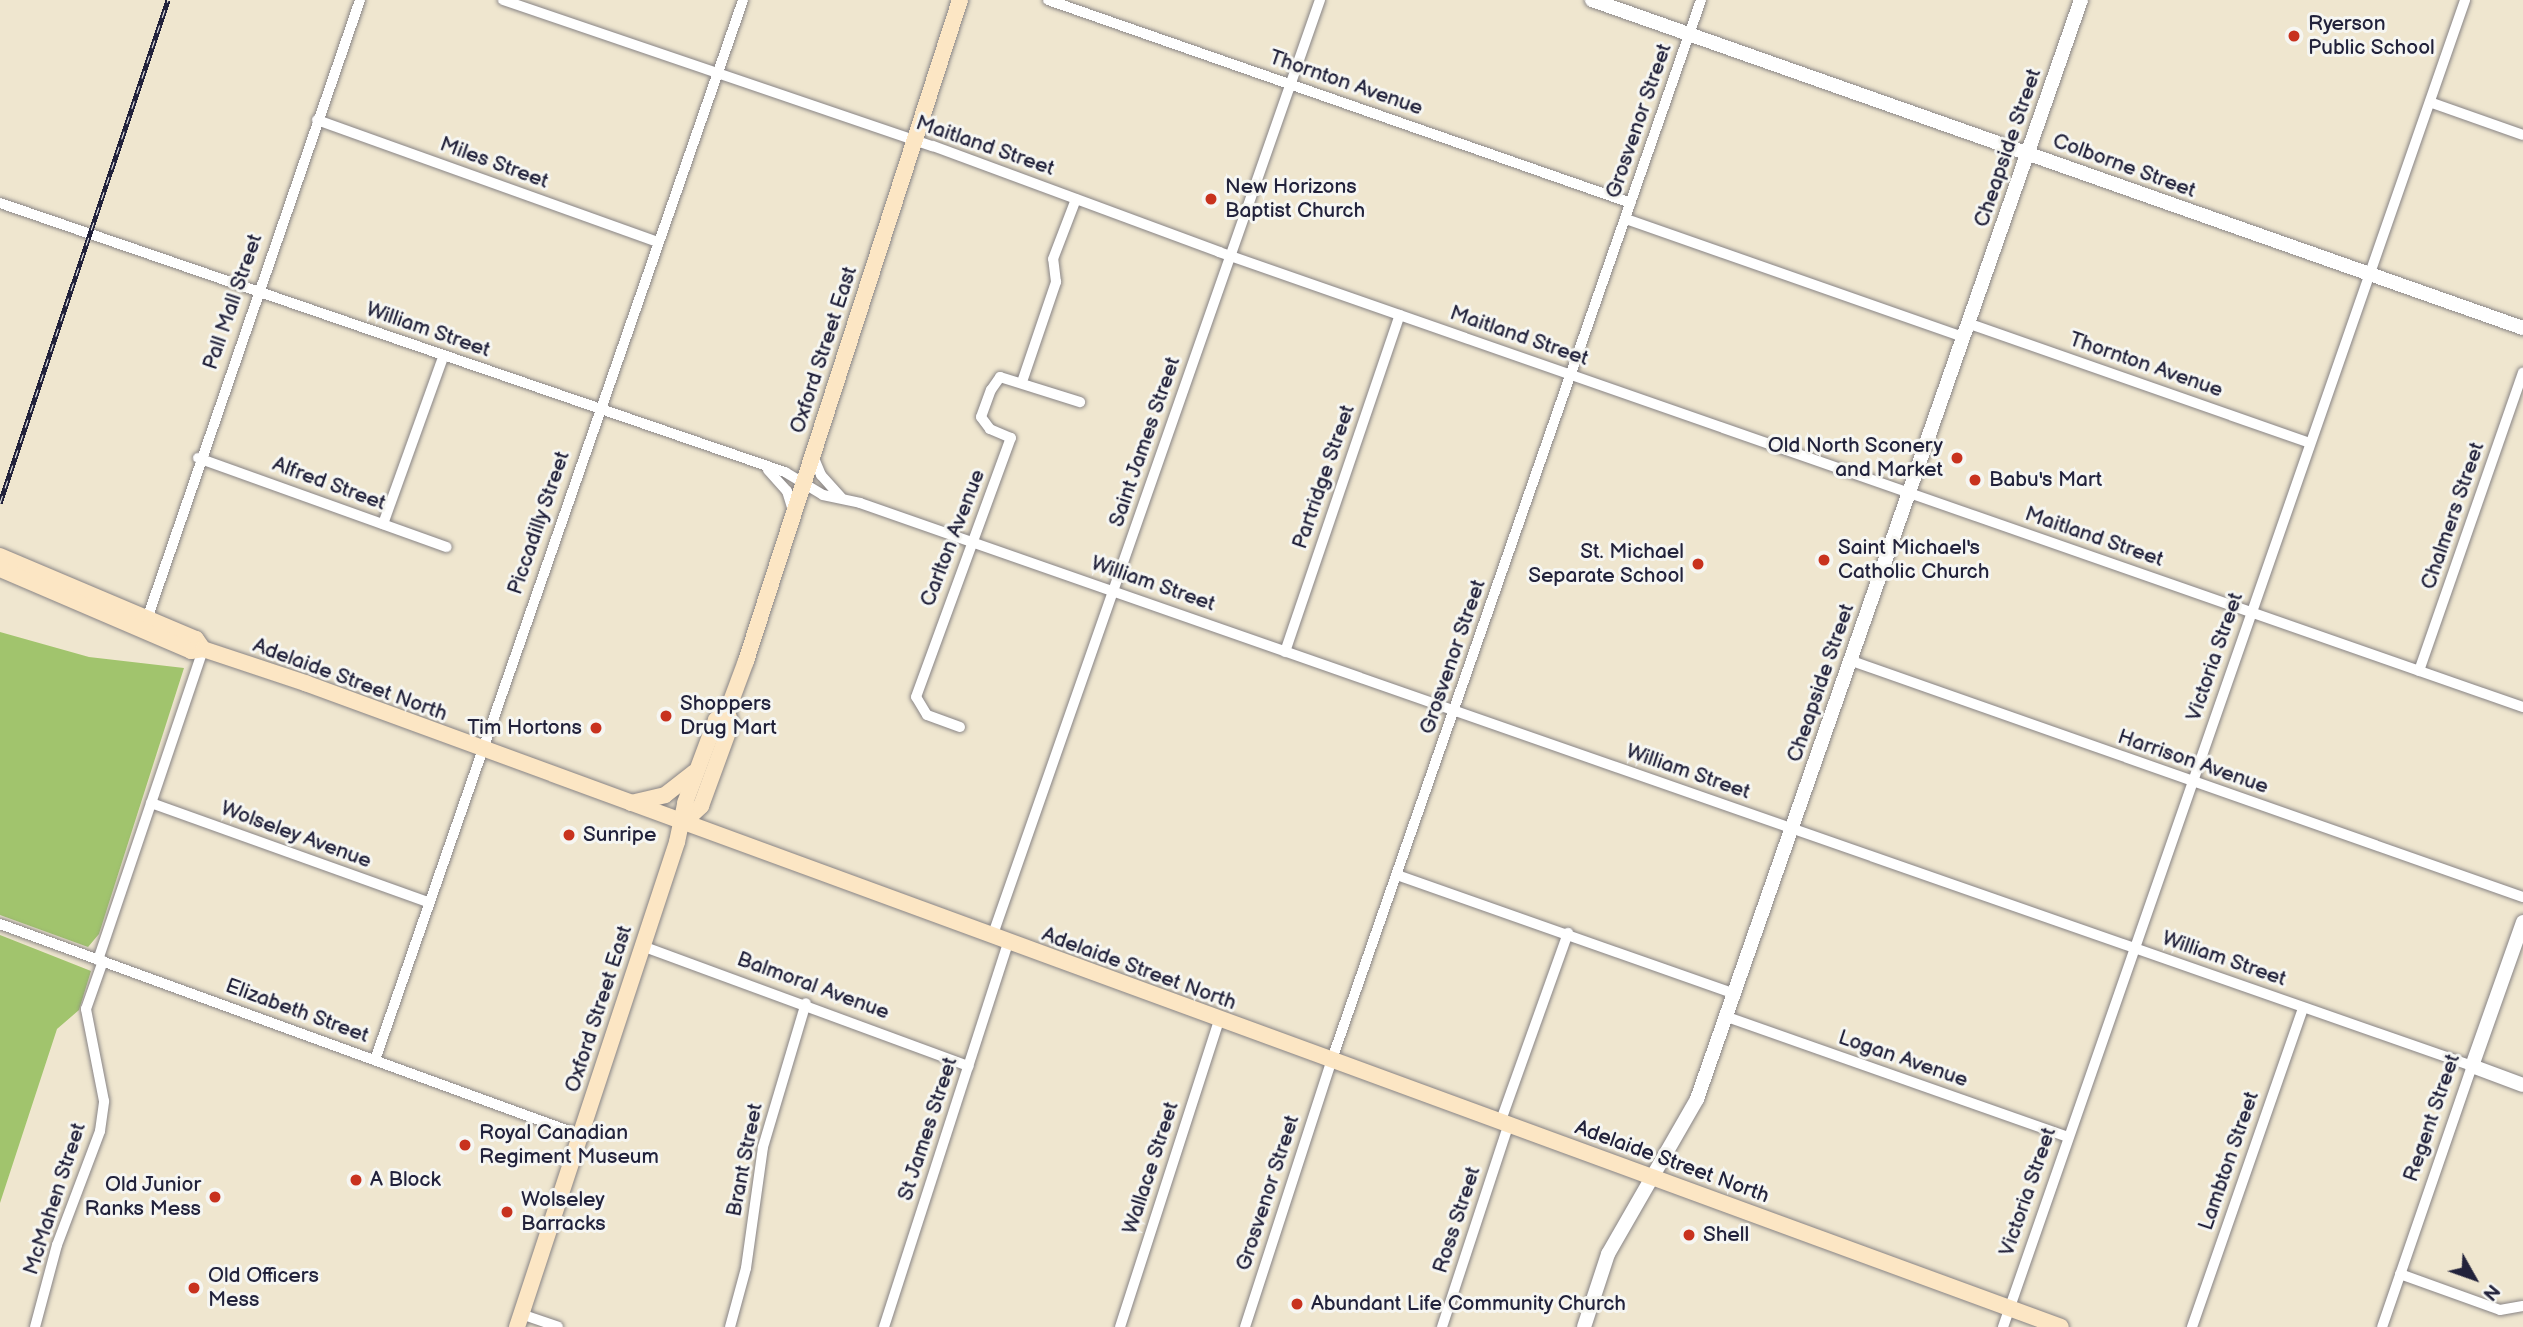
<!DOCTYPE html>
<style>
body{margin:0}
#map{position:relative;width:2523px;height:1327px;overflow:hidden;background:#efe6cf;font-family:"Balsamiq Sans",sans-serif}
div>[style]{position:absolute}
.green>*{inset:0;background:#a1c46d}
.roads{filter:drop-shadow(0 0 2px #888485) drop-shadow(0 0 2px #888485)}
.minor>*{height:10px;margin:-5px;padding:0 5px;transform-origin:5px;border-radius:5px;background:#fff}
.tertiary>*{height:14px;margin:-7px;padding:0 7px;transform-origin:7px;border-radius:7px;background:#fff}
.secondary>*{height:16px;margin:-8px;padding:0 8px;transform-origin:8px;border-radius:8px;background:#fce6c4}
.rail>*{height:5px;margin-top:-2.5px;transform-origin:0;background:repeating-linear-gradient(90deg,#f6f6f2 0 8px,#22223b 0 16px);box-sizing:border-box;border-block:2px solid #22223b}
.dots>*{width:19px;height:19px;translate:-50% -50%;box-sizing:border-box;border:4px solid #f6f6f2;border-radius:50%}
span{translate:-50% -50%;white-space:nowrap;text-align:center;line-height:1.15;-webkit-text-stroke:6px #f6f6f2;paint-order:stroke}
.poi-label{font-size:21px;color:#22223b}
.left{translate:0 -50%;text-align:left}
.right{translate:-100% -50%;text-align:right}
.street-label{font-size:21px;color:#22223b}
.north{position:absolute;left:2439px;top:1243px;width:70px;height:70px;-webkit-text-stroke:5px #f6f6f2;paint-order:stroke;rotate:130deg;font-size:19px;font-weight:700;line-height:28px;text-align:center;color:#22223b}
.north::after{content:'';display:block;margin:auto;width:24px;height:32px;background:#22223b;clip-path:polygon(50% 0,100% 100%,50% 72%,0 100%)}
</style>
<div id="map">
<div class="green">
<div style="clip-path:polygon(0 632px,89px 657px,184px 668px,99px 934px,88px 947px,0 915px)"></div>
<div style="clip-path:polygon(0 935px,91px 971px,79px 1010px,57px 1029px,0 1203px)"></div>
</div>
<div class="roads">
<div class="minor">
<div style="left:503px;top:0;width:454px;rotate:18.8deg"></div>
<div style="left:933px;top:146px;width:305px;rotate:20.3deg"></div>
<div style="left:1219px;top:252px;width:1381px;rotate:19.24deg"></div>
<div style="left:1048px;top:0;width:617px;rotate:19.2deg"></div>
<div style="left:2432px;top:103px;width:96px;rotate:19.4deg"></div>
<div style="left:317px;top:120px;width:362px;rotate:19.7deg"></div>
<div style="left:0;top:203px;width:830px;rotate:18.92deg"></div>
<div style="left:785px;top:472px;width:44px;rotate:31.2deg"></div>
<div style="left:823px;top:495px;width:38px;rotate:12deg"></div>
<div style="left:860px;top:503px;width:1707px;rotate:19.25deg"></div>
<div style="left:2472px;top:1066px;width:276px;rotate:109deg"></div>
<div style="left:1626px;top:219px;width:359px;rotate:19.3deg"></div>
<div style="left:1970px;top:324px;width:359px;rotate:19.3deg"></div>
<div style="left:1022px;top:382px;width:106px;rotate:-71.2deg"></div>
<div style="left:1056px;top:282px;width:23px;rotate:-97deg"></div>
<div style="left:1053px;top:259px;width:64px;rotate:-69deg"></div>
<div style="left:813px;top:456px;width:21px;rotate:67deg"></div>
<div style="left:821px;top:475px;width:30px;rotate:48deg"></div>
<div style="left:198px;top:458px;width:264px;rotate:19.7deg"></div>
<div style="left:768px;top:470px;width:28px;rotate:48deg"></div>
<div style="left:787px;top:491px;width:21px;rotate:73deg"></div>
<div style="left:383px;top:524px;width:177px;rotate:-70.2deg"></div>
<div style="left:147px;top:619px;width:655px;rotate:-71.01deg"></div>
<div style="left:1285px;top:652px;width:356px;rotate:-71.2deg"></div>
<div style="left:1852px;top:661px;width:711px;rotate:19.38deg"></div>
<div style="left:2419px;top:671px;width:316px;rotate:-70.8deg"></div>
<div style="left:960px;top:727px;width:35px;rotate:-160deg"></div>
<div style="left:927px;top:715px;width:21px;rotate:-121deg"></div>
<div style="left:916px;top:697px;width:276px;rotate:-69.9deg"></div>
<div style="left:1011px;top:438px;width:23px;rotate:-157deg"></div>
<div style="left:990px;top:429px;width:15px;rotate:-127deg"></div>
<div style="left:981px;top:417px;width:29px;rotate:-70deg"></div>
<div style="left:991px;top:390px;width:16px;rotate:-55deg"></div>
<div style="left:1000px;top:377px;width:84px;rotate:17.4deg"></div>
<div style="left:151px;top:803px;width:294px;rotate:19.7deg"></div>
<div style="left:1397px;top:875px;width:357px;rotate:19.4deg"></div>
<div style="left:0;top:924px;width:617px;rotate:19.99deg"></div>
<div style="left:992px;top:937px;width:993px;rotate:-70.71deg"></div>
<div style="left:642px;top:946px;width:348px;rotate:20.2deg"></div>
<div style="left:98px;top:960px;width:328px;rotate:-71.3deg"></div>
<div style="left:1727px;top:1017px;width:361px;rotate:19.4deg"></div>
<div style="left:375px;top:1060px;width:1122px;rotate:-70.85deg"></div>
<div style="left:1500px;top:1123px;width:202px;rotate:-70.3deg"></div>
<div style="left:2400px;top:1274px;width:106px;rotate:19.8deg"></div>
<div style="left:2500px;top:1310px;width:23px;rotate:-10deg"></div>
<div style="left:521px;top:1314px;width:39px;rotate:19deg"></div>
<div style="left:35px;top:1327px;width:85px;rotate:-75deg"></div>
<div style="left:57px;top:1245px;width:122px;rotate:-69.3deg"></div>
<div style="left:100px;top:1131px;width:30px;rotate:-82deg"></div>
<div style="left:104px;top:1101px;width:94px;rotate:-101.1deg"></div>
<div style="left:86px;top:1009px;width:51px;rotate:-70.5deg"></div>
<div style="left:730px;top:1327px;width:61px;rotate:-74.8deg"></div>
<div style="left:746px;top:1268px;width:122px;rotate:-82deg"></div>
<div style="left:763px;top:1147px;width:150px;rotate:-73.4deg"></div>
<div style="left:884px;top:1327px;width:404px;rotate:-72.1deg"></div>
<div style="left:1120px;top:1327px;width:322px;rotate:-72.1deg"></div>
<div style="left:1245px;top:1327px;width:279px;rotate:-72deg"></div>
<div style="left:1331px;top:1062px;width:1125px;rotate:-70.79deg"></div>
<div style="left:1442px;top:1327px;width:212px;rotate:-71.8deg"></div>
<div style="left:2003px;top:1327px;width:1405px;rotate:-70.8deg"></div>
<div style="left:2192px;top:1327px;width:338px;rotate:-70.8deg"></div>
</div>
<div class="tertiary">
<div style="left:1592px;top:0;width:987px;rotate:19.41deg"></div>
<div style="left:2523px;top:922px;width:153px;rotate:109.5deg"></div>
<div style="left:2472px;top:1066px;width:54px;rotate:20.4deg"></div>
<div style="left:1584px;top:1327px;width:77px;rotate:-71.8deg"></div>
<div style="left:1608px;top:1254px;width:179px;rotate:-60.1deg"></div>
<div style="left:1697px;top:1099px;width:1164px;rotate:-70.74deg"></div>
</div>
<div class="secondary">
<div style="left:0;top:556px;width:213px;rotate:23deg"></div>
<div style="left:196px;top:639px;width:12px;rotate:55deg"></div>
<div style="left:0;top:569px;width:208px;rotate:23.2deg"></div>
<div style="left:191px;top:651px;width:12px;rotate:-9deg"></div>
<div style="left:203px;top:649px;width:108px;rotate:18.4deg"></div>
<div style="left:305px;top:683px;width:1870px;rotate:20.14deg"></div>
<div style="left:631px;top:803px;width:35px;rotate:-13deg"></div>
<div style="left:665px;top:795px;width:37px;rotate:-38deg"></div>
<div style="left:683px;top:823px;width:25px;rotate:-43deg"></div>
<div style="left:701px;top:806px;width:87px;rotate:-69.9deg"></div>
<div style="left:731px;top:724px;width:13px;rotate:-108deg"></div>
<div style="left:517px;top:1327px;width:511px;rotate:-71.74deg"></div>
<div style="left:677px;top:842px;width:40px;rotate:-78deg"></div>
<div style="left:685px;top:803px;width:89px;rotate:-69.5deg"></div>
<div style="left:716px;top:720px;width:14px;rotate:-36deg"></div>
<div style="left:727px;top:712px;width:54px;rotate:-69.6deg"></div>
<div style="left:746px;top:661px;width:695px;rotate:-72.06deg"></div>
</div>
</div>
<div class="rail">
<div style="left:0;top:503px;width:530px;rotate:-71.53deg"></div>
</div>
<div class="dots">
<div style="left:2294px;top:36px;background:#c8321e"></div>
<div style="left:1211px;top:199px;background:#c8321e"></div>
<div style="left:1957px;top:458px;background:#c8321e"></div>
<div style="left:1975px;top:480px;background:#c8321e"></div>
<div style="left:1824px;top:560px;background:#c8321e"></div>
<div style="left:1698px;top:564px;background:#c8321e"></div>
<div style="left:666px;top:716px;background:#c8321e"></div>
<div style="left:596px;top:728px;background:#c8321e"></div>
<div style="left:569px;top:835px;background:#c8321e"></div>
<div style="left:465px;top:1145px;background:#c8321e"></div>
<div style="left:356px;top:1180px;background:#c8321e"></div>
<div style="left:215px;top:1197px;background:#c8321e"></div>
<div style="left:507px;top:1212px;background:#c8321e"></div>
<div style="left:1689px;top:1235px;background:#c8321e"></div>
<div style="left:194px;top:1288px;background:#c8321e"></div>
<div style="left:1297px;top:1304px;background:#c8321e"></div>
</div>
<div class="poi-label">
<span class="left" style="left:2308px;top:36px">Ryerson<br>Public School</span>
<span class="left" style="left:1225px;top:199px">New Horizons<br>Baptist Church</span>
<span class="right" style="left:1943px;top:458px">Old North Sconery<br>and Market</span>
<span class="left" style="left:1989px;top:480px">Babu's Mart</span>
<span class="left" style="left:1838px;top:560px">Saint Michael's<br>Catholic Church</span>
<span class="right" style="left:1684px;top:564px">St. Michael<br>Separate School</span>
<span class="left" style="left:680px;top:716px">Shoppers<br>Drug Mart</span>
<span class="right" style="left:582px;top:728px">Tim Hortons</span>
<span class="left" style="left:583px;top:835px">Sunripe</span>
<span class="left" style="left:479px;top:1145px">Royal Canadian<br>Regiment Museum</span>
<span class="left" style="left:370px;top:1180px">A Block</span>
<span class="right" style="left:201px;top:1197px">Old Junior<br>Ranks Mess</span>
<span class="left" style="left:521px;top:1212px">Wolseley<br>Barracks</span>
<span class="left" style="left:1703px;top:1235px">Shell</span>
<span class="left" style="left:208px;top:1288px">Old Officers<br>Mess</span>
<span class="left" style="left:1311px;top:1304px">Abundant Life Community Church</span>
</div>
<div class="street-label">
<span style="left:1346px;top:83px;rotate:19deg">Thornton Avenue</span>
<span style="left:1639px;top:121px;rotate:-71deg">Grosvenor Street</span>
<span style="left:985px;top:146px;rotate:19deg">Maitland Street</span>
<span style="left:2008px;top:148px;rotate:-71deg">Cheapside Street</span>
<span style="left:494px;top:163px;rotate:20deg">Miles Street</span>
<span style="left:2124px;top:166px;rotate:20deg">Colborne Street</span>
<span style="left:233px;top:302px;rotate:-71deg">Pall Mall Street</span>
<span style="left:428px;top:330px;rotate:19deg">William Street</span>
<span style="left:1519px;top:336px;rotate:19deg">Maitland Street</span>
<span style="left:824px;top:350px;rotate:-72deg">Oxford Street East</span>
<span style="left:2146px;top:365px;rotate:19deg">Thornton Avenue</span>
<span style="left:1145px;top:442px;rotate:-71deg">Saint James Street</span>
<span style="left:1324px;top:477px;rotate:-71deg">Partridge Street</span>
<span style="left:329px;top:484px;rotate:20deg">Alfred Street</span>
<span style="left:2453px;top:516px;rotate:-71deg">Chalmers Street</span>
<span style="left:539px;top:523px;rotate:-71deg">Piccadilly Street</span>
<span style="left:2094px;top:537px;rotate:19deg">Maitland Street</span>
<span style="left:953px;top:538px;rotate:-69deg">Carlton Avenue</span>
<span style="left:1153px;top:584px;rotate:19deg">William Street</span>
<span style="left:1453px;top:657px;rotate:-71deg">Grosvenor Street</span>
<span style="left:2215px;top:657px;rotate:-71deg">Victoria Street</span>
<span style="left:350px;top:680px;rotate:20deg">Adelaide Street North</span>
<span style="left:1821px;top:683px;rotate:-71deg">Cheapside Street</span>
<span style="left:2193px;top:762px;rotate:19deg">Harrison Avenue</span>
<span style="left:1688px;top:772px;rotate:19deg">William Street</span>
<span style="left:296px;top:835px;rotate:20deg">Wolseley Avenue</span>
<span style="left:2224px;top:959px;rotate:19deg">William Street</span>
<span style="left:1139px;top:969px;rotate:20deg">Adelaide Street North</span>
<span style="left:813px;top:986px;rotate:20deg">Balmoral Avenue</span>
<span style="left:599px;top:1009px;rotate:-72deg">Oxford Street East</span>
<span style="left:297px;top:1011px;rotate:20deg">Elizabeth Street</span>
<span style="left:1903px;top:1059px;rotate:19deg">Logan Avenue</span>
<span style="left:2432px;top:1118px;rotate:-71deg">Regent Street</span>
<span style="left:928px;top:1129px;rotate:-72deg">St James Street</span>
<span style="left:745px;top:1160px;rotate:-79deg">Brant Street</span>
<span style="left:2229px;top:1161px;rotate:-71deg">Lambton Street</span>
<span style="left:1672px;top:1162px;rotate:20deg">Adelaide Street North</span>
<span style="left:1151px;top:1168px;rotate:-72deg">Wallace Street</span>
<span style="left:2028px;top:1192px;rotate:-71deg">Victoria Street</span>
<span style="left:1268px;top:1193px;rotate:-72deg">Grosvenor Street</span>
<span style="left:55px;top:1199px;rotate:-72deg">McMahen Street</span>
<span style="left:1457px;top:1220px;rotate:-72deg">Ross Street</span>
</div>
<div class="north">N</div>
</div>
